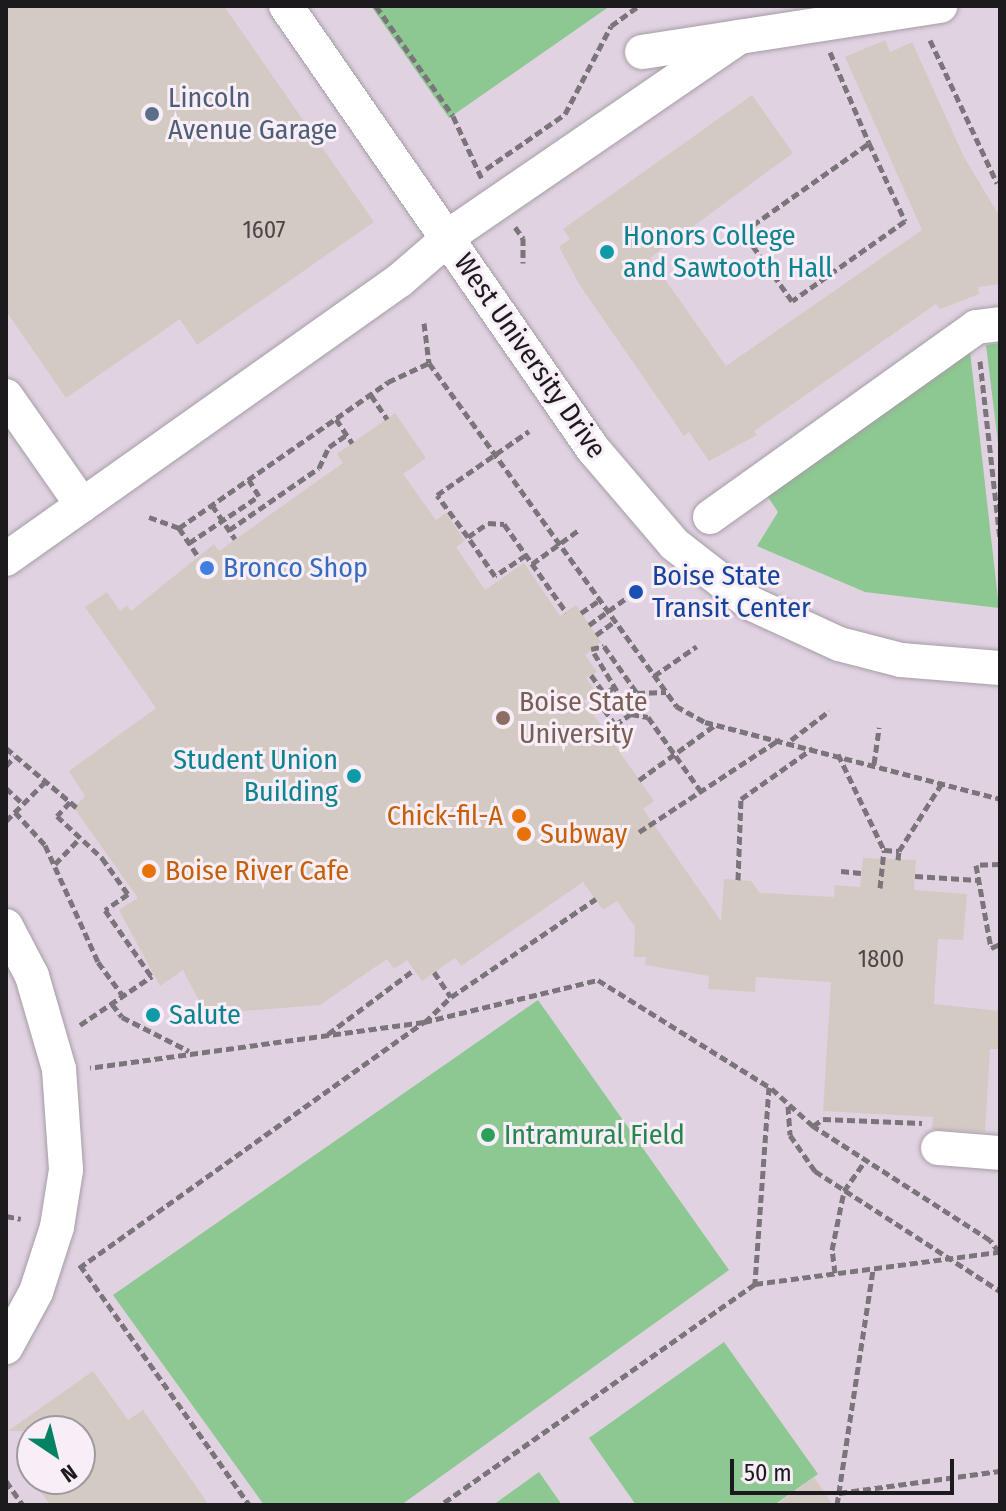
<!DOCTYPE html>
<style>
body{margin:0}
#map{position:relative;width:1006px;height:1511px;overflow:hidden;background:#e9e1ea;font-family:"Fira Sans Condensed",sans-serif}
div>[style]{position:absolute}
.built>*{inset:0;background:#e0d2e1}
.green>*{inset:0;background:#8dc791}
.building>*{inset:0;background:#d4cac4}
.path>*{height:5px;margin-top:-2.5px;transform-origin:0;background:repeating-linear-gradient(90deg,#7b757b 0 8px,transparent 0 12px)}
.roads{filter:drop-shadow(0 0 2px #a49da5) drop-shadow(0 0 2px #a49da5)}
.minor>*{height:34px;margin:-17px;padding:0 17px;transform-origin:17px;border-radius:17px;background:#fff}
.dots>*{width:22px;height:22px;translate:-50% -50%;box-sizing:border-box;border:4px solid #f7eef7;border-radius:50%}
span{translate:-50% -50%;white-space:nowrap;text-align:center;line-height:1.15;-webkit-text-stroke:6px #f7eef7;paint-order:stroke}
.number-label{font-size:24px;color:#4b4647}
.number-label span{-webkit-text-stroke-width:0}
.service-label{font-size:28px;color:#4e5e75}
.left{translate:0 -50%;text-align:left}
.culture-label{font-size:28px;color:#0d838f}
.right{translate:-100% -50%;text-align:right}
.street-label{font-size:28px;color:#1d1a1d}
.shop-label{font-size:28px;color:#366cbe}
.transit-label{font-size:28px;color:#164399}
.education-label{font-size:28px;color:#785e54}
.food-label{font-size:28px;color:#c56008}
.leisure-label{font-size:28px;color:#27864d}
.frame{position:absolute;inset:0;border:8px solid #1d1a1d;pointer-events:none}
.north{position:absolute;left:16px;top:1415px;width:80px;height:80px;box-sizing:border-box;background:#f7eef7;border:2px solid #a099a0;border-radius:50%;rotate:145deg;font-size:22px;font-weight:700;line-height:32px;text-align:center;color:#1d1a1d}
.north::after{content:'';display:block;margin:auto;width:28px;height:36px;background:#048263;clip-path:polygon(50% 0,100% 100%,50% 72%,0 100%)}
.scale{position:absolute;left:730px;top:1459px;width:224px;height:36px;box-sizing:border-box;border:4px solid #1d1a1d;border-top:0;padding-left:10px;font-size:24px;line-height:28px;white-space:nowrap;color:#1d1a1d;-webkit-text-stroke:6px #f7eef7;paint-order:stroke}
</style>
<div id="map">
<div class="built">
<div style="clip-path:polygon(evenodd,6px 6px,1000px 6px,1000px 1505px,6px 1505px,6px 6px,32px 1431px,80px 1431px,80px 1479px,32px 1479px,32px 1431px)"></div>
</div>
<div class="green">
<div style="clip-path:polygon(371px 6px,610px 6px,449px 118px)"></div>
<div style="clip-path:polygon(1000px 343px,1000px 459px,986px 345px)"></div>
<div style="clip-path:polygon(970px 351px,999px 608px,865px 592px,757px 546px,778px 512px,766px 494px)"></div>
<div style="clip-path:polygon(538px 1000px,729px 1270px,401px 1505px,264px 1505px,113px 1295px)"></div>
<div style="clip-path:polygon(724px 1342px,818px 1474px,774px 1505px,636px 1505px,589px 1438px)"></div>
<div style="clip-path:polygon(539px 1472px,562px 1505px,493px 1505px)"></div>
</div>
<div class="building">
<div style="clip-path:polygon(6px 6px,224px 6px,374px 222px,197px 345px,180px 319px,66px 398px,6px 311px)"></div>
<div style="clip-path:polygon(885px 40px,890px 52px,912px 42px,964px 157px,1000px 217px,1000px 284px,978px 287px,979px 294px,940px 309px,936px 304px,754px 431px,757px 435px,709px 461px,689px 432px,684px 436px,579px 284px,559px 247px,570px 239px,563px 229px,752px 95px,793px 153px,650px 258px,726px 366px,922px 230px,845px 57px)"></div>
<div style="clip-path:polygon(395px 413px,426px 458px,403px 474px,436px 520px,446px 513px,465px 541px,456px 547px,485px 590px,524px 563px,560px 616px,576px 605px,601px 642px,585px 655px,597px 672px,586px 678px,596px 692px,584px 701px,654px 801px,643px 809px,721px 921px,724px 879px,751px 881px,760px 893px,834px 897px,835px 885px,860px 887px,863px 858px,916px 860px,914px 890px,967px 894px,963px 940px,938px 939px,934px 1004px,1000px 1011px,1000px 1049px,990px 1049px,985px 1132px,932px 1129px,933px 1117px,823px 1111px,831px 982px,756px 977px,755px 992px,708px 989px,709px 976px,645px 965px,646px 957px,634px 957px,635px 927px,617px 901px,603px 910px,583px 882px,461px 966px,455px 958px,422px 981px,407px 960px,394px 969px,387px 959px,320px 1005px,206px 1014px,183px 970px,160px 986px,119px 910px,138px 898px,74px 808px,85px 796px,69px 771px,156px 708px,85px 607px,107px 592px,120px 611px,127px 605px,131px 611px,214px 544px,219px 551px,343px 463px,337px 454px)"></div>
<div style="clip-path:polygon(93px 1371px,128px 1420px,143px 1410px,209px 1505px,50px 1505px,32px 1479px,80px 1479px,80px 1431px,8px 1431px)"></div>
<div style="clip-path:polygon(814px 1477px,833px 1505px,776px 1505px)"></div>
</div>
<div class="path">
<div style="left:376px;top:6px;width:134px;rotate:55deg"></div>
<div style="left:453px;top:116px;width:69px;rotate:65.3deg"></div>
<div style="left:930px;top:40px;width:158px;rotate:64.9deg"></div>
<div style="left:830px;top:52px;width:99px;rotate:66.8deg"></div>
<div style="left:869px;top:143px;width:86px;rotate:65.2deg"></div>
<div style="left:905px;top:221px;width:138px;rotate:144.7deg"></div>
<div style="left:792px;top:301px;width:85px;rotate:-125.4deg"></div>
<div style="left:743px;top:232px;width:154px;rotate:-35.2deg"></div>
<div style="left:486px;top:169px;width:96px;rotate:-34.8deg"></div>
<div style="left:565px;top:114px;width:99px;rotate:-62.4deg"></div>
<div style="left:611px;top:26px;width:34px;rotate:-36deg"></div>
<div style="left:515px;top:227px;width:14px;rotate:54deg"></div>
<div style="left:523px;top:238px;width:25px;rotate:90deg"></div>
<div style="left:424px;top:323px;width:40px;rotate:82.9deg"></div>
<div style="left:429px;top:363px;width:423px;rotate:54.2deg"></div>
<div style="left:676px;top:706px;width:33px;rotate:29deg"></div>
<div style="left:705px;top:722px;width:305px;rotate:14.6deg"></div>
<div style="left:980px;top:361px;width:178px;rotate:83.6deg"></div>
<div style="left:371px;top:395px;width:29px;rotate:56deg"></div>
<div style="left:336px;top:419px;width:29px;rotate:56deg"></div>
<div style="left:212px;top:505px;width:41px;rotate:55.9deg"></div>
<div style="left:149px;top:517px;width:32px;rotate:20deg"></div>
<div style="left:179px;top:528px;width:255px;rotate:-34.9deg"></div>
<div style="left:388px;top:382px;width:45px;rotate:-24.9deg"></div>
<div style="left:179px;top:528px;width:32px;rotate:56deg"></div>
<div style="left:229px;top:530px;width:109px;rotate:-34.6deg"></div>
<div style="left:319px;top:468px;width:23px;rotate:-65deg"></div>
<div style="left:329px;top:447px;width:21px;rotate:-35deg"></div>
<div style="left:468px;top:537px;width:52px;rotate:-126.4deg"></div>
<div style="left:437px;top:495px;width:112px;rotate:-34.8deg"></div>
<div style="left:189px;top:543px;width:84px;rotate:-33.9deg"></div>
<div style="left:259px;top:496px;width:19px;rotate:-122deg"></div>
<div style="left:526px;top:555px;width:37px;rotate:146deg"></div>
<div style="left:495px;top:576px;width:47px;rotate:-124.7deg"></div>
<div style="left:468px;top:537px;width:24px;rotate:-35deg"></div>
<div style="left:488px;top:523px;width:16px;rotate:4deg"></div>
<div style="left:504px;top:524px;width:108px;rotate:54.8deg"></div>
<div style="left:532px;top:564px;width:59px;rotate:-36.1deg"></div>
<div style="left:581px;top:613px;width:21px;rotate:-35deg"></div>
<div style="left:589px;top:625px;width:53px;rotate:-35.8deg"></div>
<div style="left:596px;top:635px;width:22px;rotate:-36deg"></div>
<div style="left:591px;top:649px;width:13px;rotate:-13deg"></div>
<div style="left:604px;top:646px;width:57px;rotate:54.9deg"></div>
<div style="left:637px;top:693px;width:29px;rotate:-2deg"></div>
<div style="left:594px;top:653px;width:71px;rotate:58.8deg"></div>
<div style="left:591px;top:675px;width:24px;rotate:54deg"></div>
<div style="left:654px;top:676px;width:52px;rotate:-34.9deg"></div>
<div style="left:613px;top:688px;width:19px;rotate:145deg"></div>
<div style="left:597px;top:699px;width:32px;rotate:55deg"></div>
<div style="left:615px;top:725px;width:19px;rotate:-35deg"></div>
<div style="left:631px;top:714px;width:17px;rotate:10deg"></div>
<div style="left:648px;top:717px;width:93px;rotate:54.6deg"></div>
<div style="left:791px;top:740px;width:48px;rotate:-37.3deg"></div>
<div style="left:6px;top:748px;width:92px;rotate:40.1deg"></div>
<div style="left:838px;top:754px;width:106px;rotate:64.4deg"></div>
<div style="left:884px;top:850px;width:15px;rotate:4deg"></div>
<div style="left:899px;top:851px;width:80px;rotate:-57.7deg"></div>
<div style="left:874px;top:764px;width:37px;rotate:-82deg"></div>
<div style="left:6px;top:766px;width:13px;rotate:-48deg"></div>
<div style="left:639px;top:780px;width:94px;rotate:-35.9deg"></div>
<div style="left:6px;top:788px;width:23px;rotate:43deg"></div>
<div style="left:70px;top:802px;width:19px;rotate:133deg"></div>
<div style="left:57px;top:816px;width:62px;rotate:43deg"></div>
<div style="left:102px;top:858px;width:44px;rotate:54.2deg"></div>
<div style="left:128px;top:894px;width:28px;rotate:145deg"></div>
<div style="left:105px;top:910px;width:80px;rotate:55.1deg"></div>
<div style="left:15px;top:812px;width:45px;rotate:47.7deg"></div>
<div style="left:45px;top:845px;width:128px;rotate:65.6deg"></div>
<div style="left:98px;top:962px;width:42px;rotate:53.7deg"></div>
<div style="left:6px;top:821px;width:54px;rotate:-45deg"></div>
<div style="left:639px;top:832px;width:169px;rotate:-33.4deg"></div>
<div style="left:898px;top:860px;width:9px;rotate:-84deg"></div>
<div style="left:55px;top:864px;width:36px;rotate:-46deg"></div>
<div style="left:1000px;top:864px;width:24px;rotate:178deg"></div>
<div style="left:976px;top:865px;width:84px;rotate:79.8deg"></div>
<div style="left:991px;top:948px;width:10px;rotate:-24deg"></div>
<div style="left:841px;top:871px;width:20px;rotate:6deg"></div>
<div style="left:915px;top:876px;width:63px;rotate:3.6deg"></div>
<div style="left:738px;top:880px;width:81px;rotate:-87.9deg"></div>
<div style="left:741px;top:799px;width:88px;rotate:-35.3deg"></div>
<div style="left:880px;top:888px;width:38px;rotate:-84deg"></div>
<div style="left:434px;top:972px;width:30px;rotate:56deg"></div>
<div style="left:112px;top:1004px;width:16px;rotate:52deg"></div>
<div style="left:122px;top:1017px;width:75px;rotate:26.9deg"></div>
<div style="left:424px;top:1022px;width:179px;rotate:-13.6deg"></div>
<div style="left:598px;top:980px;width:202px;rotate:32deg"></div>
<div style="left:769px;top:1087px;width:197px;rotate:94.1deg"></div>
<div style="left:755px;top:1284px;width:385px;rotate:144.9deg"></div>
<div style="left:425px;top:1022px;width:36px;rotate:-44deg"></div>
<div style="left:451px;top:997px;width:175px;rotate:-34.1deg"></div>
<div style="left:80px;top:1025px;width:87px;rotate:-34.2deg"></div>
<div style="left:328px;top:1034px;width:107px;rotate:-36.7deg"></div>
<div style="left:788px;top:1106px;width:29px;rotate:86deg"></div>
<div style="left:790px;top:1135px;width:44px;rotate:55.2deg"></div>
<div style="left:815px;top:1171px;width:221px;rotate:33deg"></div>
<div style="left:813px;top:1126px;width:12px;rotate:-35deg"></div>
<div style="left:823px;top:1119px;width:99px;rotate:2.3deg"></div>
<div style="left:6px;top:1216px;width:15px;rotate:11deg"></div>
<div style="left:80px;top:1265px;width:294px;rotate:54.8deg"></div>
<div style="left:79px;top:1268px;width:424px;rotate:-35.5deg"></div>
<div style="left:424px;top:1022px;width:337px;rotate:172.2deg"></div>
<div style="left:835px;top:1273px;width:23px;rotate:-97deg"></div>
<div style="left:832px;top:1250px;width:60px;rotate:-78.5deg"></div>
<div style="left:844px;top:1191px;width:37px;rotate:-55deg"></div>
<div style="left:755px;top:1284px;width:246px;rotate:-7.5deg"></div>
<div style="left:999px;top:1252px;width:15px;rotate:-127deg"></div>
<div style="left:990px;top:1240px;width:211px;rotate:-147.2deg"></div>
<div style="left:813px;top:1126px;width:58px;rotate:-137.8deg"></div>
<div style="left:6px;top:1481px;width:29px;rotate:55deg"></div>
<div style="left:839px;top:1493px;width:162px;rotate:-7.8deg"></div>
<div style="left:837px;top:1505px;width:239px;rotate:-81.3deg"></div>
</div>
<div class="roads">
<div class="minor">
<div style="left:286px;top:6px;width:539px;rotate:55.28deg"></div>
<div style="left:593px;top:449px;width:125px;rotate:49.5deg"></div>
<div style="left:674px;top:544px;width:96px;rotate:37.8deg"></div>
<div style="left:750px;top:603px;width:98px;rotate:24.7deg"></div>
<div style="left:839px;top:644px;width:64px;rotate:14.5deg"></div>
<div style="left:901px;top:660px;width:99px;rotate:4.6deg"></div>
<div style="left:642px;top:52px;width:302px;rotate:-8.8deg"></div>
<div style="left:6px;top:396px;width:133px;rotate:55.1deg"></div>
<div style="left:710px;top:517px;width:327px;rotate:-35.5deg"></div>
<div style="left:976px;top:327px;width:24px;rotate:-7deg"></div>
<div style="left:6px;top:559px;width:483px;rotate:-35.3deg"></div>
<div style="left:400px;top:280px;width:78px;rotate:-40.8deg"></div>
<div style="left:459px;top:229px;width:340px;rotate:-34.4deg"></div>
<div style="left:6px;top:926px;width:56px;rotate:62.5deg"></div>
<div style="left:32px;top:976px;width:97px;rotate:73.8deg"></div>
<div style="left:59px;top:1069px;width:101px;rotate:86deg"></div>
<div style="left:66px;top:1170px;width:58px;rotate:99deg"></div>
<div style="left:57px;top:1227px;width:68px;rotate:107.9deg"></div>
<div style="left:36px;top:1292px;width:63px;rotate:118.6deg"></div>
<div style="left:938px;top:1148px;width:62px;rotate:4.6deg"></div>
</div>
</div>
<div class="dots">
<div style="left:152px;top:114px;background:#5c6f8a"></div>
<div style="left:607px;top:252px;background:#0f9aa8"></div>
<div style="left:207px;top:568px;background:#3f7fe0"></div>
<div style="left:636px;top:592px;background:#1a4fb4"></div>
<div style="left:503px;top:718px;background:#8d6e63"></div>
<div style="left:354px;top:776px;background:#0f9aa8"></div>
<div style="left:519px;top:816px;background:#e8710a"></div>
<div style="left:524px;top:834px;background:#e8710a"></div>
<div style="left:149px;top:871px;background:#e8710a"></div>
<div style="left:153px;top:1015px;background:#0f9aa8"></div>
<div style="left:488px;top:1135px;background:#2e9e5b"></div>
</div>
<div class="number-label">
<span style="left:264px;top:231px">1607</span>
<span style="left:881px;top:960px">1800</span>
</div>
<div class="service-label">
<span class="left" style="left:168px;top:114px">Lincoln<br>Avenue Garage</span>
</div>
<div class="culture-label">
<span class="left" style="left:623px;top:252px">Honors College<br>and Sawtooth Hall</span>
<span class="right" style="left:338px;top:776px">Student Union<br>Building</span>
<span class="left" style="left:169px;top:1015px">Salute</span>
</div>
<div class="street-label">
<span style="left:530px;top:356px;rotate:55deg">West University Drive</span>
</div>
<div class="shop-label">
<span class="left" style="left:223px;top:568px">Bronco Shop</span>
</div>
<div class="transit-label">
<span class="left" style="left:652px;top:592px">Boise State<br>Transit Center</span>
</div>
<div class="education-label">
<span class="left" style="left:519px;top:718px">Boise State<br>University</span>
</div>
<div class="food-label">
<span class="right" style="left:503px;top:816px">Chick-fil-A</span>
<span class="left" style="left:540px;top:834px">Subway</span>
<span class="left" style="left:165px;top:871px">Boise River Cafe</span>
</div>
<div class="leisure-label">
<span class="left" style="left:504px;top:1135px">Intramural Field</span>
</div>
<div class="frame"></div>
<div class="north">N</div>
<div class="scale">50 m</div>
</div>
